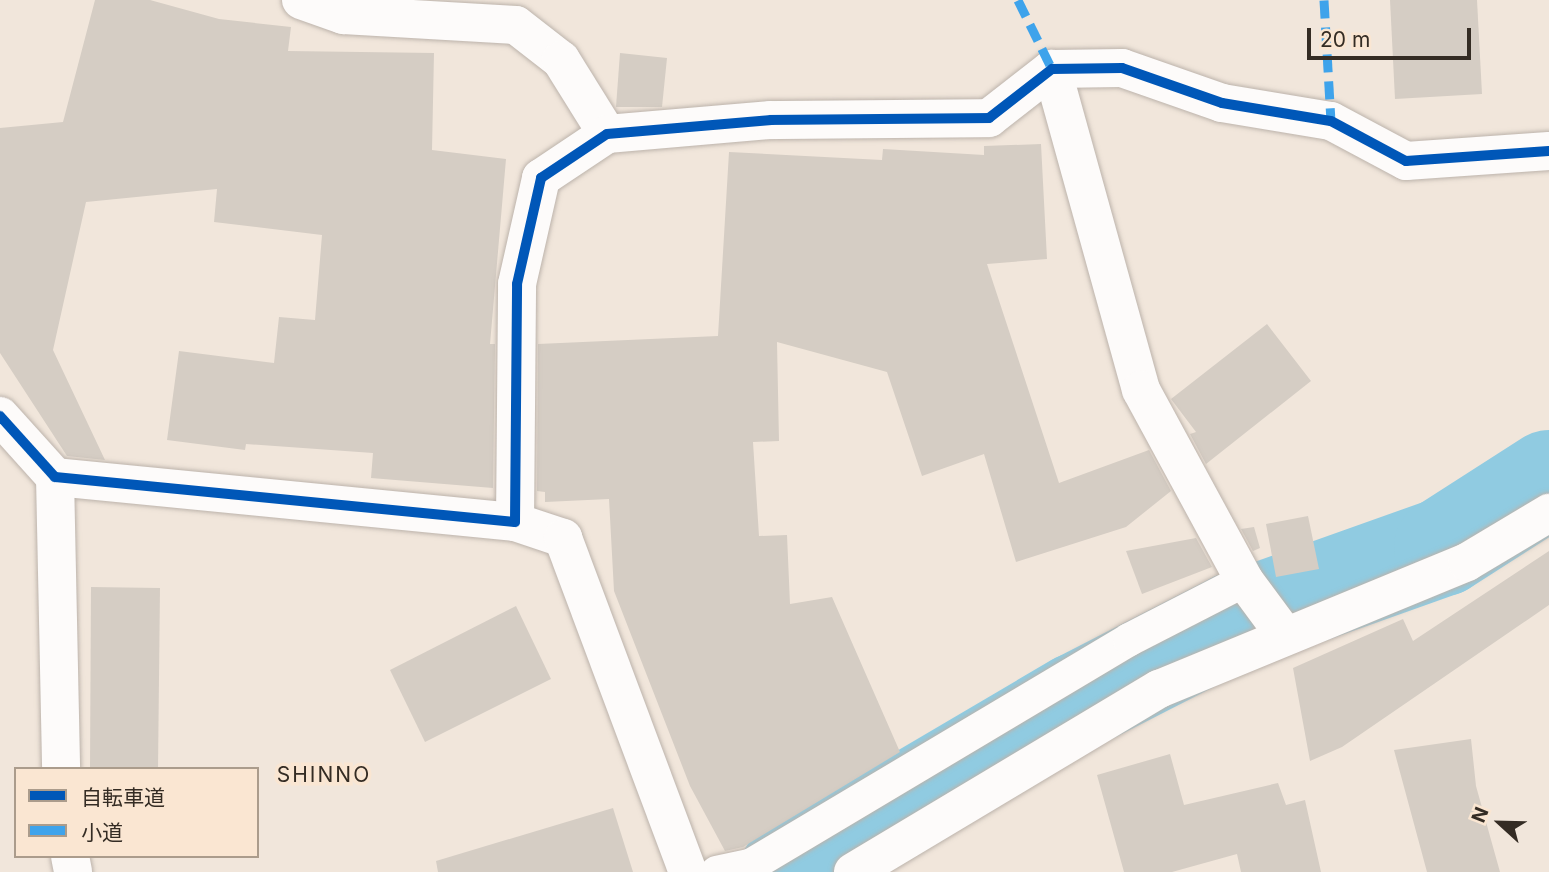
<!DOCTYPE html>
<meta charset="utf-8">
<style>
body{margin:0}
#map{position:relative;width:1549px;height:872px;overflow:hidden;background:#f1e6db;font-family:Inter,"Noto Sans JP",sans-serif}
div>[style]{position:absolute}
.river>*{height:98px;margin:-49px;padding:0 49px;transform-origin:49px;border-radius:49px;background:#90cbe1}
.building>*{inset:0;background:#d5cdc4}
.roads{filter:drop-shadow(0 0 2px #bcb3ab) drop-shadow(0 0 2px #bcb3ab)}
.service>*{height:33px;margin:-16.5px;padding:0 16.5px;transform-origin:16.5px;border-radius:16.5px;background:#fdfbfa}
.minor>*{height:38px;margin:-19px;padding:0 19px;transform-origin:19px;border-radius:19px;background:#fdfbfa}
.quiet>*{height:9px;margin-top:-4.5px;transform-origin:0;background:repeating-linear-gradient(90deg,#3ea3eb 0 18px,transparent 0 27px)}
.cycleway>*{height:10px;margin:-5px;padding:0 5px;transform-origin:5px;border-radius:5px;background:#0057b8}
span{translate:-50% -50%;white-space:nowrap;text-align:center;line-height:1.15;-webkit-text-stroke:7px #fae6d2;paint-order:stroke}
.quarter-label{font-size:21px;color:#342c24;letter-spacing:2px}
.legend{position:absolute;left:14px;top:767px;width:245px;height:91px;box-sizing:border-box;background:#fae6d2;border:2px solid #ab9c8c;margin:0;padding:9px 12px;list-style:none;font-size:21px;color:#342c24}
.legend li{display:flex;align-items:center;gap:14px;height:35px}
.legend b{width:35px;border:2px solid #ab9c8c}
.north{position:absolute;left:1465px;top:788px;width:70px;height:70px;-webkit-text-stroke:5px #fae6d2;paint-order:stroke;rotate:292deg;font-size:19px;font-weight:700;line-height:28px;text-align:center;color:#342c24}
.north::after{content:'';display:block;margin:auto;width:24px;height:32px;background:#342c24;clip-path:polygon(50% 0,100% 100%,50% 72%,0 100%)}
.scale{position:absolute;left:1307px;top:28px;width:164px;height:32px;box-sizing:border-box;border:4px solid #342c24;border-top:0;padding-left:9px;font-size:21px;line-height:24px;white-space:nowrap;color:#342c24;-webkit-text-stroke:5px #fae6d2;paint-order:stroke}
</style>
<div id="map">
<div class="river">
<div style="left:788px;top:872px;width:335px;rotate:-30.5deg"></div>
<div style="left:1077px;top:702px;width:178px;rotate:-27.1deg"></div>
<div style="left:1235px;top:621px;width:221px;rotate:-19.6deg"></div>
<div style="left:1443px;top:547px;width:126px;rotate:-32.7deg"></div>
</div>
<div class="building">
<div style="clip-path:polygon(95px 0,150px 0,219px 19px,291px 27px,288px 51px,434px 53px,432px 150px,506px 159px,490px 344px,495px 344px,493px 488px,371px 478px,373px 453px,246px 444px,245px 450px,167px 440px,179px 351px,274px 363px,279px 317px,315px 320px,322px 235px,214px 222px,217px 189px,86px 202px,53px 350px,105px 460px,67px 456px,0 353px,0 128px,63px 122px)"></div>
<div style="clip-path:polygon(1390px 0,1477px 0,1482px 94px,1395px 99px)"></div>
<div style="clip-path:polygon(620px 53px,667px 58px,662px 107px,616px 107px)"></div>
<div style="clip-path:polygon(1041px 144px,1047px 259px,987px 264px,1059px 483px,1149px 450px,1171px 491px,1126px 527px,1016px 562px,984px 454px,922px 476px,887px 372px,777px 342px,779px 441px,753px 442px,759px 536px,787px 535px,790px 604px,832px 597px,900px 752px,743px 847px,725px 851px,690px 786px,614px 591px,609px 499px,545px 502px,545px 492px,537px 491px,538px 344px,718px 336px,729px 152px,882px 160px,883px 149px,984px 155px,984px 146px)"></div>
<div style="clip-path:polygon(1267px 324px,1311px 381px,1206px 464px,1190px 434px,1196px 432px,1171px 399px)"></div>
<div style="clip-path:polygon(1308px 516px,1319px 569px,1276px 577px,1266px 524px)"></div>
<div style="clip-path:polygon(1254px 527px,1260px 548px,1253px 551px,1241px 529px)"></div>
<div style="clip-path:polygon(1196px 538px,1212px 567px,1142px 594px,1126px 551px)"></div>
<div style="clip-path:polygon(1549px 551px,1549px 605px,1342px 747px,1310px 761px,1293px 668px,1403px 619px,1413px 641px)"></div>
<div style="clip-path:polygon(91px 587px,160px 588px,158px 769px,90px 769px)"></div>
<div style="clip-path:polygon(516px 606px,551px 679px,425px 742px,390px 670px)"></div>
<div style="clip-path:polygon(1471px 739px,1476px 786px,1500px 872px,1427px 872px,1394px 750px)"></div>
<div style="clip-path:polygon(1170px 754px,1184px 805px,1278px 783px,1286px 805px,1305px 800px,1321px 872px,1241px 872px,1237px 854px,1172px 872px,1124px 872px,1097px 775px)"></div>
<div style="clip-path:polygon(613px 808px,633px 872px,438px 872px,436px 861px)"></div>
</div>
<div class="roads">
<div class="service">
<div style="left:716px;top:872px;width:35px;rotate:-12deg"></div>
<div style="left:750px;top:865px;width:441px;rotate:-30.8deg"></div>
<div style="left:1129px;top:639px;width:129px;rotate:-27.2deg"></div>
</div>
<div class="minor">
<div style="left:301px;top:0;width:45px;rotate:19.7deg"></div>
<div style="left:343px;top:15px;width:173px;rotate:3.3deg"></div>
<div style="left:516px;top:25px;width:57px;rotate:37.9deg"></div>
<div style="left:561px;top:60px;width:87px;rotate:58.1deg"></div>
<div style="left:1052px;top:69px;width:333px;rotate:74.5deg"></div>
<div style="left:1141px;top:390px;width:216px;rotate:61.5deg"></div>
<div style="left:1244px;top:580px;width:67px;rotate:53.5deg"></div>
<div style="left:0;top:416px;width:82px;rotate:48deg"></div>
<div style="left:55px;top:477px;width:462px;rotate:5.6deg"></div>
<div style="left:515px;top:522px;width:238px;rotate:-89.5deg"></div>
<div style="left:517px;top:284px;width:109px;rotate:-77.2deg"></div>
<div style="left:541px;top:178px;width:79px;rotate:-33.7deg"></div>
<div style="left:607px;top:134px;width:165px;rotate:-4.9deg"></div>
<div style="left:771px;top:120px;width:218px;rotate:-0.5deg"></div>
<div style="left:989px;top:118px;width:80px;rotate:-37.9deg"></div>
<div style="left:1052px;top:69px;width:70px;rotate:-0.8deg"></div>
<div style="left:1122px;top:68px;width:106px;rotate:19.3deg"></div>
<div style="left:1222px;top:103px;width:110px;rotate:9.4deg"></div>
<div style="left:1331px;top:121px;width:85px;rotate:28.1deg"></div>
<div style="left:1406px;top:161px;width:143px;rotate:-4deg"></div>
<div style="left:55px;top:477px;width:292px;rotate:88.8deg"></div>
<div style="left:515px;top:522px;width:51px;rotate:18.4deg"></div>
<div style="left:563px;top:538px;width:357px;rotate:69.5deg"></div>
<div style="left:70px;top:856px;width:16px;rotate:79deg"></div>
<div style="left:853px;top:872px;width:357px;rotate:-30.9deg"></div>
<div style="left:1159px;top:689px;width:333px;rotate:-22.4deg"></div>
<div style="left:1467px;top:562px;width:96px;rotate:-30.9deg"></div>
</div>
</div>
<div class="quiet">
<div style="left:1018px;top:0;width:77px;rotate:63.8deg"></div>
<div style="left:1324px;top:0;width:121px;rotate:86.7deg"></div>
</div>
<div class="cycleway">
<div style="left:0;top:416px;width:82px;rotate:48deg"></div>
<div style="left:55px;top:477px;width:462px;rotate:5.6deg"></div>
<div style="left:515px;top:522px;width:238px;rotate:-89.5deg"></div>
<div style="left:517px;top:284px;width:109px;rotate:-77.2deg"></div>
<div style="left:541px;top:178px;width:79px;rotate:-33.7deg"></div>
<div style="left:607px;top:134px;width:165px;rotate:-4.9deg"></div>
<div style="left:771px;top:120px;width:218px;rotate:-0.5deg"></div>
<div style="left:989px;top:118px;width:80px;rotate:-37.9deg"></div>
<div style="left:1052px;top:69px;width:70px;rotate:-0.8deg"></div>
<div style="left:1122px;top:68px;width:106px;rotate:19.3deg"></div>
<div style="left:1222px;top:103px;width:110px;rotate:9.4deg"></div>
<div style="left:1331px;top:121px;width:85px;rotate:28.1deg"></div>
<div style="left:1406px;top:161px;width:143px;rotate:-4deg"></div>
</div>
<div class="quarter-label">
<span style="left:324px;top:775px">SHINNO</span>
</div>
<ul class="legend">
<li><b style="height:9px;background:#0057b8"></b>自転車道</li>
<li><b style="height:9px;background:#3ea3eb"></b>小道</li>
</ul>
<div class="north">N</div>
<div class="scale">20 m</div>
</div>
